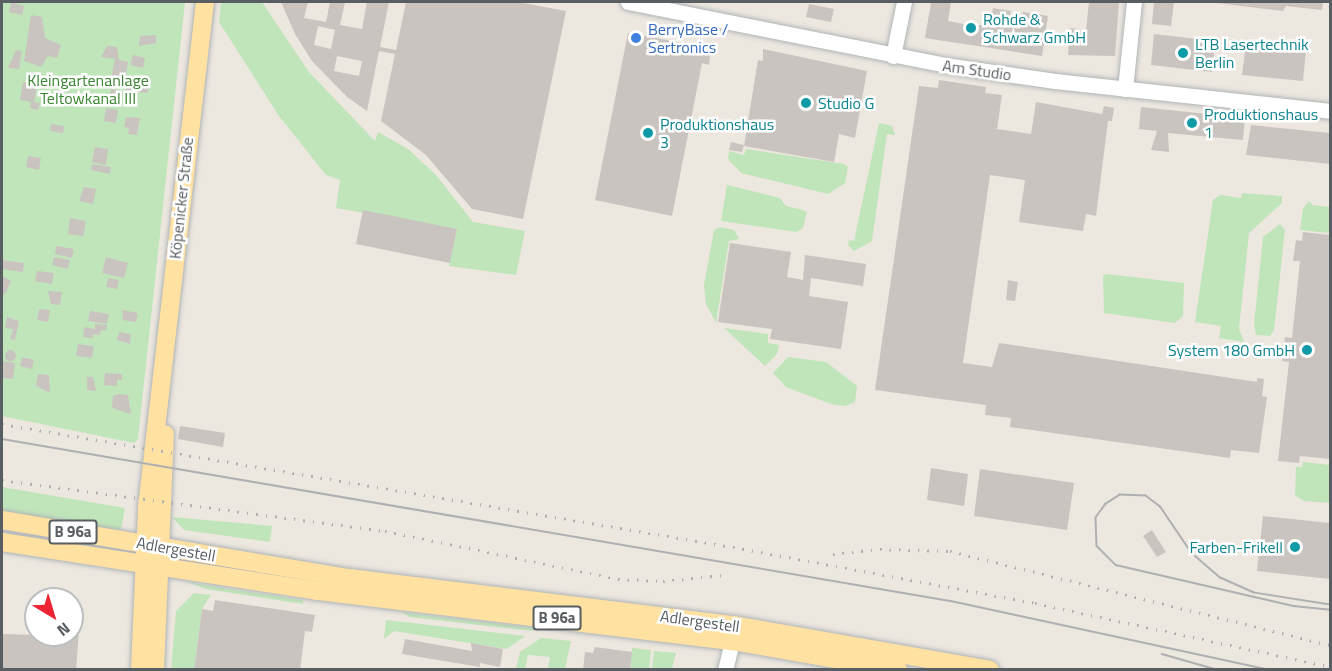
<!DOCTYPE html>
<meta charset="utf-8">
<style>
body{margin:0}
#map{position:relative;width:1332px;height:671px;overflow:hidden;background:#ece7df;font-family:"Titillium Web",sans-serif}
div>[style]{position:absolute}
.green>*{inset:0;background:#c1e5ba}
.building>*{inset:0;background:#c9c4bf}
.round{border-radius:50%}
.roads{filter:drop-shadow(0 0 2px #b0b4b8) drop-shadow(0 0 2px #b0b4b8)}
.minor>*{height:15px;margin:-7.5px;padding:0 7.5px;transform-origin:7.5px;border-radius:7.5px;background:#fff}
.major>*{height:18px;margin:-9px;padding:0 9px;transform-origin:9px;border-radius:9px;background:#ffe1a1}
.tram>*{height:1.5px;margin:-0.75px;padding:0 0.75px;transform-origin:0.75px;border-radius:0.75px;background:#afb0b1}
.rail>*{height:3px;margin-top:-1.5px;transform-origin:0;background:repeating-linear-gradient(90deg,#afb0b1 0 1.5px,transparent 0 9.5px)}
.dots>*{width:16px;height:16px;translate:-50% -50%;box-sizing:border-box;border:3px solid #fff;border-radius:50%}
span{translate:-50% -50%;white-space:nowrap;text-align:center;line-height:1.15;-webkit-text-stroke:5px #fff;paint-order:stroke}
.shield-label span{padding:2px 4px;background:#fff;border:2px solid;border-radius:4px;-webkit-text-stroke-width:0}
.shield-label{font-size:15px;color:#585e61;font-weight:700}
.culture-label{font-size:16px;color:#0d838f}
.left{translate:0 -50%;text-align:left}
.right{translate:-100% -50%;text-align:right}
.shop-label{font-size:16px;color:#366cbe}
.street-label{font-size:16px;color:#585e61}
.park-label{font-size:16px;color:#3b8632}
.frame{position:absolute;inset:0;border:3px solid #585e61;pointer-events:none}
.north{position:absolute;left:24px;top:587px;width:60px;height:60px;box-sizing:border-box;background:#fff;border:2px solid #bcbfc0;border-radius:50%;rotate:142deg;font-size:16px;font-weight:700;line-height:24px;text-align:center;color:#585e61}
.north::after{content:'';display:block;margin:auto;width:21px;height:27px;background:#ed2433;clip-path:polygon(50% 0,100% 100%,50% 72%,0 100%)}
</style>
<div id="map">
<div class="green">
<div style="clip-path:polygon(2px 2px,185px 2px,138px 439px,134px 443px,2px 416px)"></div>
<div style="clip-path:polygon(221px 2px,262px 2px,309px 72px,375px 141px,378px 132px,408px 149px,436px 175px,473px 222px,525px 231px,516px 275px,449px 266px,457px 229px,336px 208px,340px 180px,326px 175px,279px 116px,219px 22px)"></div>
<div style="clip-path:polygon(879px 123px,892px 126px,895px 135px,887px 134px,872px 241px,854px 251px,848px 245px,849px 240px,854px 241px)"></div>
<div style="clip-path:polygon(746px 149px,844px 164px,848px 167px,845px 183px,828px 194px,741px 173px,728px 159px,729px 151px,744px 155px)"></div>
<div style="clip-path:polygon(727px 185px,780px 198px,786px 206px,803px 210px,807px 212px,803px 228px,796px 232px,721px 221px)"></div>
<div style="clip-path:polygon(1242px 193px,1282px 196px,1282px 203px,1249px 233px,1239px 329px,1244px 342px,1219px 338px,1221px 326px,1195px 322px,1213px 200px,1220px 195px,1241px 198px)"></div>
<div style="clip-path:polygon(1309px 201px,1312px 205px,1330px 207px,1330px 233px,1300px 230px,1303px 209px)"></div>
<div style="clip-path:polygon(1280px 224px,1285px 230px,1274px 330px,1270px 336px,1256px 335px,1254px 324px,1263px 237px)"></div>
<div style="clip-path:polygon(720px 227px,734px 230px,739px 239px,729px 241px,716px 323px,706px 304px,704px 285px,714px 230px)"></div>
<div style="clip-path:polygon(1107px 274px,1184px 283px,1183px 316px,1175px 323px,1104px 313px,1103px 276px)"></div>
<div style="clip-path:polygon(724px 328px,768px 334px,768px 343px,779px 345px,777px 354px,765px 366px)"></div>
<div style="clip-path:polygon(788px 357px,826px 362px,857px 386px,855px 402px,845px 406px,831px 404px,786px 387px,773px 373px)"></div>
<div style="clip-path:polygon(1303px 462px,1330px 465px,1330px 503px,1304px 501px,1295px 495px,1296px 467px,1302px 467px)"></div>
<div style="clip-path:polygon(2px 487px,125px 508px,121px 530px,2px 513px)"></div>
<div style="clip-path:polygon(172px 517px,272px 526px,270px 542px,184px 530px)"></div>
<div style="clip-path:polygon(187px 582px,303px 600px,303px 604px,206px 589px)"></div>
<div style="clip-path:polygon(194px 593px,211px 595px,202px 609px,194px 669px,171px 670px,176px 611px)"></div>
<div style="clip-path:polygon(401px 612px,529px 627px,538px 628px,533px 631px,410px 617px)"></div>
<div style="clip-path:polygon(386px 620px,525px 636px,507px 649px,394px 631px,384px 639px)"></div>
<div style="clip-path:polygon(541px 638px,571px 641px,565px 669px,548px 669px,550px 657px,528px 655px,525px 669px,516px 669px,520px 652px)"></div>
<div style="clip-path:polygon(632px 648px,651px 650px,649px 669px,630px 670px)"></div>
<div style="clip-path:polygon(654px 651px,676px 653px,672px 669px,652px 669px)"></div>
</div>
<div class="building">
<div style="clip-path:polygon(11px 2px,24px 6px,22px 15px,9px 12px)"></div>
<div style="clip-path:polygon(evenodd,281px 2px,308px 2px,304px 18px,326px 22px,330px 2px,345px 2px,340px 25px,362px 29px,367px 2px,389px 2px,380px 47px,396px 50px,406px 2px,518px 2px,566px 11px,523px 219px,472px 209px,426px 155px,381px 121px,395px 54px,379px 51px,367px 111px,347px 97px,312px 61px,295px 34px,281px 2px,318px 26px,335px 30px,331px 49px,314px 45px,318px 26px,281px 2px,337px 56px,362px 61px,359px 76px,334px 71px,337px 56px)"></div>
<div style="clip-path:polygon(951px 2px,948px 21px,969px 25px,990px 25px,993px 8px,1011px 11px,1008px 27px,1020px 29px,1023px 12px,1048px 16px,1042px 56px,925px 38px,931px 3px)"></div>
<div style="clip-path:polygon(1089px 2px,1119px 2px,1115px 56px,1068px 55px,1070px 28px,1086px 30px)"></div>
<div style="clip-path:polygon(1154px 2px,1174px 2px,1171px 26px,1152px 24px)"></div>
<div style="clip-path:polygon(1209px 2px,1323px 2px,1322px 10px,1286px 6px,1283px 11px)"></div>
<div style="clip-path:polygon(809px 4px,834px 9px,831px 22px,806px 17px)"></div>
<div style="clip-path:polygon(31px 15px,42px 17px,45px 38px,61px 45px,57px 58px,48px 56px,41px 67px,24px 61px)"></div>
<div style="clip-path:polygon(628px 33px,711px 48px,709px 65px,702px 63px,672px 216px,595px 200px)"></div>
<div style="clip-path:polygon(1154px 34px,1215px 41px,1212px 72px,1151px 65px)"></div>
<div style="clip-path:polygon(156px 35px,156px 43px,139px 46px,140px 36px)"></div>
<div style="clip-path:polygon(1246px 44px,1306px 50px,1303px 81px,1242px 75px)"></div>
<div style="clip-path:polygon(107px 46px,117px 47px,119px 60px,128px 62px,124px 85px,110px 83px,115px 59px,101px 57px)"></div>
<div style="clip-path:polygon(763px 49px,867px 71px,855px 138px,839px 134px,834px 162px,744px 146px,758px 60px,763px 61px)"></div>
<div style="clip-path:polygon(16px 50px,22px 51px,19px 69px,8px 68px)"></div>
<div style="clip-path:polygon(133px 55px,145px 58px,143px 68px,130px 65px)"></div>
<div style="clip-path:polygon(128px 80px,149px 85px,148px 93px,126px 91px)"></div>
<div style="clip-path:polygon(939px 80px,986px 87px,985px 93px,1002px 95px,997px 129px,1031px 134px,1036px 102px,1102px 114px,1104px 106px,1114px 108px,1112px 121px,1108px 121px,1096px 216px,1086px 214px,1083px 231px,1019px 222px,1025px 180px,990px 175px,963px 363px,992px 367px,999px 343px,1257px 382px,1257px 378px,1264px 379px,1262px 396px,1267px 397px,1259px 453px,1231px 450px,1230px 458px,1010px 427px,1011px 418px,985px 415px,986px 405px,875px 390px,919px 86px,938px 88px)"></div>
<div style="clip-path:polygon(23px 82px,37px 85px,34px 102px,40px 103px,38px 110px,30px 108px,31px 102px,20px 100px)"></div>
<div style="clip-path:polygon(111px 89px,121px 91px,119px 102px,109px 101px)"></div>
<div style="clip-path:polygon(1141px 107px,1245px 118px,1243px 140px,1168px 133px,1169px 152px,1151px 150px,1157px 131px,1139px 129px)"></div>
<div style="clip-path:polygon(106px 108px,118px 110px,116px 123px,104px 121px)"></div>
<div style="clip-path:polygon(126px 117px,140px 118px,137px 135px,128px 134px,129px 128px,124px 127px)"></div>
<div style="clip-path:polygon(51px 124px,64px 126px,63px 133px,50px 131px)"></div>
<div style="clip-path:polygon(1251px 125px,1330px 133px,1330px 164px,1246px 155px)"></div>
<div style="clip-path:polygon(731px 142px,744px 145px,742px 152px,729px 150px)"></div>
<div style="clip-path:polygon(95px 147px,108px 149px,106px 165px,92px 162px)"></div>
<div style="clip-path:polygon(28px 156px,41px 158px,39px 170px,26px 167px)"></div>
<div style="clip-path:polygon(92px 164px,111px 167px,110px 174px,91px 170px)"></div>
<div style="clip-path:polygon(84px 187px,96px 189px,93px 204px,79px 201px)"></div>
<div style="clip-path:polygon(363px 210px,457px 229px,450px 263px,356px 244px)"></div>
<div style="clip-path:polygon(70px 218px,86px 221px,83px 236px,68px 234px)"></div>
<div style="clip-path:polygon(1303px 232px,1330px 235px,1330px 459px,1300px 456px,1299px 463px,1278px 461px,1289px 362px,1282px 361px,1285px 337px,1292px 338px,1300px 261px,1293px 261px,1296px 240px,1302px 241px)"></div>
<div style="clip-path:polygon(730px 243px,791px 252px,787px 277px,803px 280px,805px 255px,866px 264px,863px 286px,811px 278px,809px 296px,848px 302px,841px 349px,770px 339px,772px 329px,718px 322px)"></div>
<div style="clip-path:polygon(56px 246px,74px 249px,72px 258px,55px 254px)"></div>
<div style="clip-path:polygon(54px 257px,70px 260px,68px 269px,52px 265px)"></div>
<div style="clip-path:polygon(106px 257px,128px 263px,124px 278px,102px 273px)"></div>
<div style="clip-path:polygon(2px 260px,24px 263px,23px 272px,2px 269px)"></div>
<div style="clip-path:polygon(37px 271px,54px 273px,52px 284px,35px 281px)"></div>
<div style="clip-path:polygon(2px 276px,11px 281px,5px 294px,2px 294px)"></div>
<div style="clip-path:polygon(108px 278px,119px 280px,117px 289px,106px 287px)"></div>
<div style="clip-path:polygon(1008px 280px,1018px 282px,1015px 301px,1006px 300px)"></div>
<div style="clip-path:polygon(48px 291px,62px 292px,60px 305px,51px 304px)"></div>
<div style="clip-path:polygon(39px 309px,50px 310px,48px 322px,37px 320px)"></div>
<div style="clip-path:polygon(122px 310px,138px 313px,136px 322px,123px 320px)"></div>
<div style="clip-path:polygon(90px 311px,109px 314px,107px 324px,88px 321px)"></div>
<div style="clip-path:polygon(7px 317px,19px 321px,15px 340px,10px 339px,13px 329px,5px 328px)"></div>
<div style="clip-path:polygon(95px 324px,107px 325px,106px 331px,101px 330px,100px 335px,93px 334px,93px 338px,83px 337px,84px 327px,95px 329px)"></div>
<div style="clip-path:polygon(119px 332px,131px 334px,130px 344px,117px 340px)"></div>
<div style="clip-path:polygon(78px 344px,94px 346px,92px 358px,76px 356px)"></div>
<div class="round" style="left:4.5px;top:349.5px;width:11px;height:11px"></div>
<div style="clip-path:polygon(22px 357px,34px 360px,32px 369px,20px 366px)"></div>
<div style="clip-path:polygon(2px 361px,15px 363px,13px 379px,2px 378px)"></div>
<div style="clip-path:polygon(105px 373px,122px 374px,122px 380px,117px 380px,117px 386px,104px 385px)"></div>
<div style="clip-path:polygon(38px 374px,49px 375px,50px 393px,36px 386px)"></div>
<div style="clip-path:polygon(87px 377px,93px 377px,96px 391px,87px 390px)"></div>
<div style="clip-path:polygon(119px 394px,128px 395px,131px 414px,112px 408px,113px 396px)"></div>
<div style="clip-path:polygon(180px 426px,225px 433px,223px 447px,178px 439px)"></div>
<div style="clip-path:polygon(931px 468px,968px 474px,964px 506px,927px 500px)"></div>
<div style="clip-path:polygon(980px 469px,1074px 483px,1067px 530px,974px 516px)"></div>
<div style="clip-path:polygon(1263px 516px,1330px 523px,1330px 579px,1257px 571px)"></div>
<div style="clip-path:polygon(1152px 530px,1166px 552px,1157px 557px,1143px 536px)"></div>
<div style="clip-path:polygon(215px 600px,315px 615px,312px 632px,305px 631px,300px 670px,194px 670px,202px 609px,213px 611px)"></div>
<div style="clip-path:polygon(72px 630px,79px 630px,76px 670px,2px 670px,2px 634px,71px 636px)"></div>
<div style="clip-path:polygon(405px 639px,472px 651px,471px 643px,503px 649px,500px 667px,480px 663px,480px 667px,402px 654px)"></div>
<div style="clip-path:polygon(595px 647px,632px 652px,630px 670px,583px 670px,585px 652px,593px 653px)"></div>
</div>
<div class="roads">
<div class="minor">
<div style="left:628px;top:2px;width:323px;rotate:11.2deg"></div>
<div style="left:945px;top:65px;width:111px;rotate:8.3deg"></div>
<div style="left:1055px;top:81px;width:277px;rotate:6.2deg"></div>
<div style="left:893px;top:56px;width:55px;rotate:-78.5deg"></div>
<div style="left:1125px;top:89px;width:87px;rotate:-84.1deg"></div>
<div style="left:725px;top:670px;width:30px;rotate:-76deg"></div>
</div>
<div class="major">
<div style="left:2px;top:520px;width:353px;rotate:9.5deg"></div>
<div style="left:350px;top:578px;width:386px;rotate:7deg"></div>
<div style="left:733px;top:625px;width:261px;rotate:9.9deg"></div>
<div style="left:2px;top:542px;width:319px;rotate:8.8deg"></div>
<div style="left:317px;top:591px;width:418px;rotate:6.9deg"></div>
<div style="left:732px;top:641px;width:169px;rotate:9.9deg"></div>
<div style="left:140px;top:670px;width:163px;rotate:-87.5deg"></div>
<div style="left:147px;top:507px;width:508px;rotate:-83.45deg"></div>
<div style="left:155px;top:670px;width:236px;rotate:-87.6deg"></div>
</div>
</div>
<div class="tram">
<div style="left:2px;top:439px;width:963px;rotate:9.69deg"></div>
<div style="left:951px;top:601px;width:325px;rotate:12.2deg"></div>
<div style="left:1330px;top:605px;width:77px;rotate:-171deg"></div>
<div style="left:1254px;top:593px;width:37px;rotate:-156deg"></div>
<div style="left:1220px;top:578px;width:37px;rotate:-139deg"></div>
<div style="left:1192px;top:554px;width:57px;rotate:-124.2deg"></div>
<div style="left:1160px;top:507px;width:18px;rotate:-142deg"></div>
<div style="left:1146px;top:496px;width:26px;rotate:-178deg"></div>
<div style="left:1120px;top:495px;width:17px;rotate:147deg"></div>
<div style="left:1106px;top:504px;width:17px;rotate:126deg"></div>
<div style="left:1096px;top:518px;width:28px;rotate:88deg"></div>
<div style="left:1097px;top:546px;width:27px;rotate:45deg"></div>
<div style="left:1116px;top:565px;width:183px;rotate:13deg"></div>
<div style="left:1294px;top:606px;width:36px;rotate:6deg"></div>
<div style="left:1162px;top:654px;width:58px;rotate:15.9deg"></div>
</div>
<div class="rail">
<div style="left:2px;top:424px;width:741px;rotate:9.55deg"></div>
<div style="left:733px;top:547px;width:307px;rotate:10.5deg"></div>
<div style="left:1035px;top:603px;width:302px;rotate:12.2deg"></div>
<div style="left:2px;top:480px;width:386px;rotate:7.6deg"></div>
<div style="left:385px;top:531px;width:238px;rotate:11.6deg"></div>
<div style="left:618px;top:579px;width:45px;rotate:2.5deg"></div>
<div style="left:663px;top:581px;width:60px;rotate:-5.7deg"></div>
<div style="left:833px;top:554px;width:47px;rotate:-6.1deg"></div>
<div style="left:880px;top:549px;width:70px;rotate:1.6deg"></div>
<div style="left:950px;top:551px;width:391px;rotate:13.9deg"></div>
</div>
<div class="dots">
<div style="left:971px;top:28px;background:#0f9aa8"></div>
<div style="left:636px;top:38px;background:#3f7fe0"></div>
<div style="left:1183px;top:53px;background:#0f9aa8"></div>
<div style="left:806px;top:103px;background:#0f9aa8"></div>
<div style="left:1192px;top:123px;background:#0f9aa8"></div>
<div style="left:648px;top:133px;background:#0f9aa8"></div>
<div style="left:1307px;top:350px;background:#0f9aa8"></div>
<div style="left:1295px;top:547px;background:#0f9aa8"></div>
</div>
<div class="shield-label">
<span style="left:73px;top:532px">B 96a</span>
<span style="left:557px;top:618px">B 96a</span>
</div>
<div class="culture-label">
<span class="left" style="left:983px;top:28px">Rohde &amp;<br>Schwarz GmbH</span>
<span class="left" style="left:1195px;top:53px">LTB Lasertechnik<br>Berlin</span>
<span class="left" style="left:818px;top:103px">Studio G</span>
<span class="left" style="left:1204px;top:123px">Produktionshaus<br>1</span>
<span class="left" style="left:660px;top:133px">Produktionshaus<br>3</span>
<span class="right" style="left:1295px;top:350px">System 180 GmbH</span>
<span class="right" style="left:1283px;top:547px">Farben-Frikell</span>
</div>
<div class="shop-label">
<span class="left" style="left:648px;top:38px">BerryBase /<br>Sertronics</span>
</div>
<div class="street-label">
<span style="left:977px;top:70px;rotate:8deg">Am Studio</span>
<span style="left:181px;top:198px;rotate:-84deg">Köpenicker Straße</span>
<span style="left:176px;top:549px;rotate:10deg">Adlergestell</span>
<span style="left:700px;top:621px;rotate:8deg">Adlergestell</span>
</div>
<div class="park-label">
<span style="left:88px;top:89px">Kleingartenanlage<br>Teltowkanal III</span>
</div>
<div class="frame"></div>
<div class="north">N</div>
</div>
